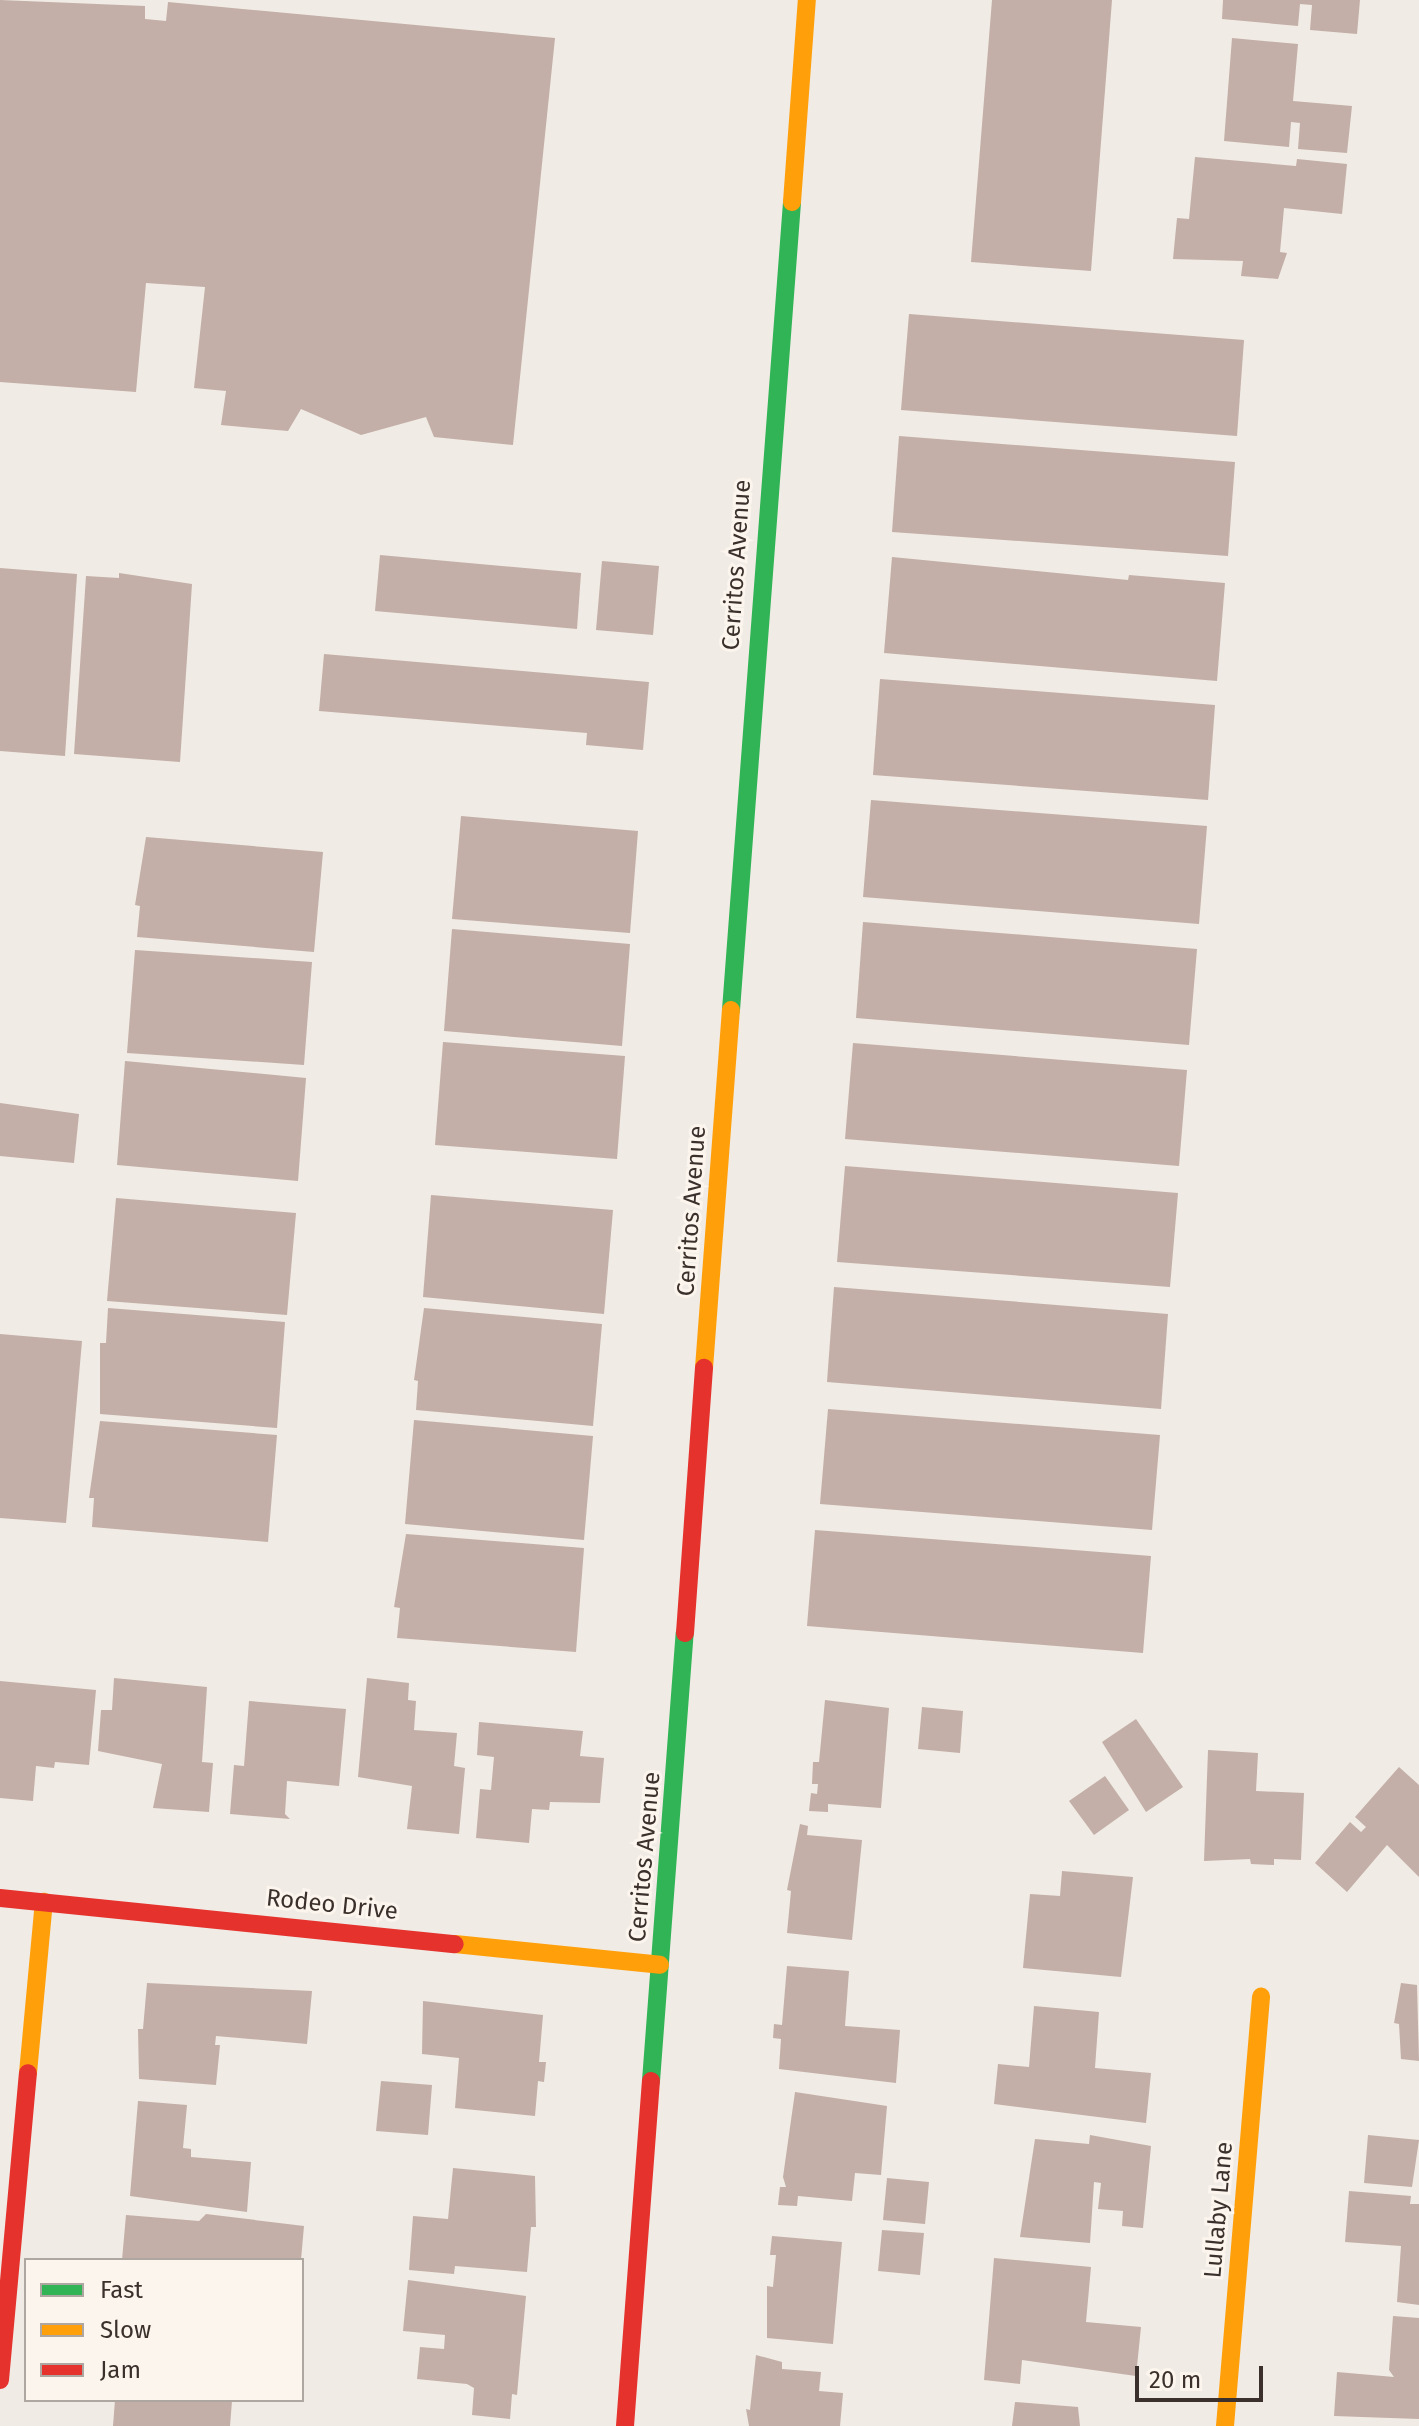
<!DOCTYPE html>
<style>
body{margin:0}
#map{position:relative;width:1419px;height:2426px;overflow:hidden;background:#f0ebe5;font-family:"Fira Sans",sans-serif}
div>[style]{position:absolute}
.building>*{inset:0;background:#c3afa7}
.fast>*{height:18px;margin:-9px;padding:0 9px;transform-origin:9px;border-radius:9px;background:#30b455}
.slow>*{height:18px;margin:-9px;padding:0 9px;transform-origin:9px;border-radius:9px;background:#ff9f0a}
.jam>*{height:18px;margin:-9px;padding:0 9px;transform-origin:9px;border-radius:9px;background:#e5322d}
span{translate:-50% -50%;white-space:nowrap;text-align:center;line-height:1.15;-webkit-text-stroke:6px #fbf5ee;paint-order:stroke}
.street-label{font-size:24px;color:#3b302b}
.legend{position:absolute;left:24px;top:2258px;width:280px;height:144px;box-sizing:border-box;background:#fbf5ee;border:2px solid #aea6a0;margin:0;padding:10px 14px;list-style:none;font-size:24px;color:#3b302b}
.legend li{display:flex;align-items:center;gap:16px;height:40px}
.legend b{width:40px;border:2px solid #aea6a0}
.scale{position:absolute;left:1135px;top:2366px;width:128px;height:36px;box-sizing:border-box;border:4px solid #3b302b;border-top:0;padding-left:10px;font-size:24px;line-height:28px;white-space:nowrap;color:#3b302b;-webkit-text-stroke:6px #fbf5ee;paint-order:stroke}
</style>
<div id="map">
<div class="building">
<div style="clip-path:polygon(0 0,145px 6px,145px 19px,166px 21px,168px 2px,555px 38px,513px 445px,434px 437px,426px 417px,361px 435px,301px 409px,288px 431px,221px 425px,226px 391px,194px 388px,205px 287px,146px 283px,136px 392px,0 382px)"></div>
<div style="clip-path:polygon(992px 0,1112px 0,1091px 271px,971px 262px)"></div>
<div style="clip-path:polygon(1223px 0,1360px 0,1357px 34px,1310px 30px,1312px 5px,1300px 4px,1298px 26px,1222px 19px)"></div>
<div style="clip-path:polygon(1232px 38px,1298px 44px,1293px 101px,1352px 106px,1347px 153px,1298px 149px,1300px 123px,1291px 122px,1289px 147px,1224px 141px)"></div>
<div style="clip-path:polygon(1195px 157px,1296px 166px,1297px 159px,1347px 164px,1342px 214px,1284px 208px,1280px 252px,1287px 253px,1278px 279px,1241px 276px,1243px 261px,1173px 259px,1177px 218px,1189px 219px)"></div>
<div style="clip-path:polygon(909px 314px,1244px 340px,1237px 436px,901px 410px)"></div>
<div style="clip-path:polygon(899px 436px,1235px 462px,1228px 556px,892px 532px)"></div>
<div style="clip-path:polygon(380px 555px,581px 573px,577px 629px,375px 611px)"></div>
<div style="clip-path:polygon(892px 557px,1128px 580px,1129px 575px,1225px 583px,1217px 681px,884px 653px)"></div>
<div style="clip-path:polygon(602px 561px,659px 566px,653px 635px,596px 630px)"></div>
<div style="clip-path:polygon(0 568px,77px 574px,65px 756px,0 751px)"></div>
<div style="clip-path:polygon(119px 573px,192px 584px,180px 762px,74px 754px,86px 576px,119px 578px)"></div>
<div style="clip-path:polygon(324px 654px,649px 682px,643px 750px,586px 745px,587px 733px,319px 711px)"></div>
<div style="clip-path:polygon(880px 679px,1215px 705px,1208px 800px,873px 775px)"></div>
<div style="clip-path:polygon(871px 800px,1207px 826px,1199px 924px,863px 897px)"></div>
<div style="clip-path:polygon(461px 816px,638px 831px,630px 933px,452px 919px)"></div>
<div style="clip-path:polygon(146px 837px,323px 852px,314px 952px,137px 937px,140px 906px,135px 905px)"></div>
<div style="clip-path:polygon(863px 922px,1197px 949px,1189px 1045px,856px 1018px)"></div>
<div style="clip-path:polygon(452px 929px,630px 944px,622px 1046px,444px 1031px)"></div>
<div style="clip-path:polygon(135px 950px,312px 962px,304px 1065px,127px 1053px)"></div>
<div style="clip-path:polygon(443px 1042px,625px 1056px,617px 1159px,435px 1145px)"></div>
<div style="clip-path:polygon(853px 1043px,1187px 1070px,1179px 1166px,845px 1139px)"></div>
<div style="clip-path:polygon(125px 1061px,306px 1078px,298px 1181px,117px 1165px)"></div>
<div style="clip-path:polygon(0 1103px,79px 1114px,74px 1163px,0 1156px)"></div>
<div style="clip-path:polygon(845px 1166px,1178px 1193px,1170px 1287px,837px 1262px)"></div>
<div style="clip-path:polygon(431px 1195px,613px 1210px,604px 1314px,423px 1297px)"></div>
<div style="clip-path:polygon(116px 1198px,296px 1213px,287px 1315px,107px 1301px)"></div>
<div style="clip-path:polygon(834px 1287px,1168px 1314px,1161px 1409px,827px 1382px)"></div>
<div style="clip-path:polygon(108px 1308px,285px 1322px,277px 1428px,100px 1414px,100px 1343px,106px 1343px)"></div>
<div style="clip-path:polygon(424px 1308px,602px 1324px,593px 1426px,416px 1410px,418px 1381px,414px 1380px)"></div>
<div style="clip-path:polygon(0 1334px,82px 1341px,66px 1523px,0 1518px)"></div>
<div style="clip-path:polygon(828px 1409px,1160px 1435px,1152px 1530px,820px 1504px)"></div>
<div style="clip-path:polygon(414px 1420px,593px 1436px,584px 1540px,405px 1524px)"></div>
<div style="clip-path:polygon(100px 1421px,277px 1435px,268px 1542px,92px 1527px,94px 1498px,89px 1498px)"></div>
<div style="clip-path:polygon(815px 1530px,1151px 1556px,1143px 1653px,807px 1626px)"></div>
<div style="clip-path:polygon(406px 1534px,584px 1548px,576px 1652px,397px 1638px,400px 1608px,394px 1607px)"></div>
<div style="clip-path:polygon(114px 1678px,207px 1687px,202px 1762px,213px 1763px,209px 1812px,153px 1808px,162px 1764px,98px 1751px,101px 1710px,112px 1710px)"></div>
<div style="clip-path:polygon(367px 1678px,409px 1683px,408px 1700px,416px 1701px,414px 1730px,457px 1733px,454px 1766px,465px 1768px,459px 1834px,407px 1829px,412px 1786px,358px 1777px)"></div>
<div style="clip-path:polygon(0 1681px,96px 1690px,89px 1765px,55px 1762px,54px 1768px,36px 1766px,33px 1801px,0 1798px)"></div>
<div style="clip-path:polygon(825px 1700px,889px 1708px,881px 1808px,828px 1804px,828px 1812px,809px 1811px,811px 1793px,817px 1794px,818px 1784px,812px 1784px,813px 1762px,819px 1762px)"></div>
<div style="clip-path:polygon(249px 1701px,346px 1709px,339px 1786px,287px 1781px,285px 1814px,290px 1819px,230px 1814px,234px 1765px,244px 1766px)"></div>
<div style="clip-path:polygon(922px 1707px,963px 1711px,960px 1753px,918px 1749px)"></div>
<div style="clip-path:polygon(1136px 1719px,1183px 1787px,1146px 1812px,1102px 1742px)"></div>
<div style="clip-path:polygon(479px 1722px,583px 1731px,580px 1756px,604px 1758px,600px 1803px,550px 1802px,549px 1810px,532px 1809px,529px 1843px,476px 1838px,480px 1789px,491px 1790px,494px 1757px,477px 1755px)"></div>
<div style="clip-path:polygon(1208px 1750px,1258px 1753px,1256px 1791px,1304px 1793px,1301px 1860px,1274px 1859px,1274px 1865px,1251px 1864px,1250px 1859px,1204px 1861px)"></div>
<div style="clip-path:polygon(1399px 1767px,1419px 1785px,1419px 1877px,1387px 1845px,1347px 1892px,1315px 1863px,1350px 1822px,1361px 1832px,1366px 1827px,1355px 1817px)"></div>
<div style="clip-path:polygon(1105px 1776px,1129px 1810px,1094px 1835px,1069px 1801px)"></div>
<div style="clip-path:polygon(800px 1824px,808px 1826px,807px 1835px,862px 1840px,852px 1940px,787px 1933px,791px 1891px,787px 1890px)"></div>
<div style="clip-path:polygon(1062px 1871px,1133px 1877px,1121px 1977px,1023px 1968px,1030px 1894px,1060px 1896px)"></div>
<div style="clip-path:polygon(787px 1966px,849px 1971px,845px 2026px,900px 2030px,896px 2083px,779px 2069px,781px 2039px,773px 2038px,774px 2024px,782px 2025px)"></div>
<div style="clip-path:polygon(147px 1983px,312px 1991px,307px 2044px,216px 2036px,215px 2045px,220px 2045px,216px 2085px,139px 2079px,138px 2029px,143px 2029px)"></div>
<div style="clip-path:polygon(1401px 1983px,1417px 1985px,1419px 2061px,1401px 2059px,1399px 2024px,1394px 2023px)"></div>
<div style="clip-path:polygon(423px 2001px,543px 2015px,539px 2062px,546px 2062px,544px 2082px,538px 2081px,535px 2116px,455px 2108px,459px 2058px,422px 2054px)"></div>
<div style="clip-path:polygon(1034px 2006px,1099px 2012px,1095px 2068px,1151px 2073px,1146px 2123px,994px 2104px,998px 2064px,1029px 2067px)"></div>
<div style="clip-path:polygon(381px 2081px,432px 2085px,428px 2135px,376px 2131px)"></div>
<div style="clip-path:polygon(795px 2092px,887px 2106px,881px 2175px,855px 2173px,852px 2201px,798px 2196px,797px 2206px,778px 2205px,780px 2187px,786px 2187px,783px 2177px)"></div>
<div style="clip-path:polygon(138px 2101px,187px 2105px,183px 2148px,191px 2149px,191px 2157px,251px 2162px,247px 2212px,130px 2196px)"></div>
<div style="clip-path:polygon(1090px 2135px,1151px 2146px,1143px 2228px,1122px 2226px,1123px 2211px,1098px 2209px,1101px 2183px,1094px 2182px,1090px 2243px,1020px 2237px,1035px 2139px,1089px 2144px)"></div>
<div style="clip-path:polygon(1368px 2135px,1419px 2140px,1412px 2187px,1364px 2183px)"></div>
<div style="clip-path:polygon(453px 2168px,535px 2176px,536px 2227px,531px 2227px,527px 2272px,455px 2266px,454px 2274px,409px 2270px,413px 2216px,448px 2219px)"></div>
<div style="clip-path:polygon(887px 2178px,929px 2182px,925px 2224px,883px 2220px)"></div>
<div style="clip-path:polygon(1349px 2191px,1411px 2196px,1410px 2204px,1419px 2204px,1419px 2305px,1397px 2302px,1401px 2246px,1345px 2242px)"></div>
<div style="clip-path:polygon(206px 2214px,304px 2226px,301px 2260px,122px 2260px,126px 2215px,199px 2221px)"></div>
<div style="clip-path:polygon(882px 2230px,924px 2233px,920px 2275px,878px 2271px)"></div>
<div style="clip-path:polygon(772px 2236px,842px 2242px,833px 2344px,767px 2338px,767px 2286px,773px 2287px,776px 2255px,770px 2255px)"></div>
<div style="clip-path:polygon(994px 2258px,1091px 2267px,1086px 2322px,1141px 2327px,1136px 2376px,1022px 2360px,1020px 2384px,984px 2380px)"></div>
<div style="clip-path:polygon(408px 2280px,526px 2296px,517px 2395px,512px 2394px,510px 2419px,472px 2415px,474px 2388px,467px 2384px,417px 2379px,420px 2347px,444px 2349px,445px 2335px,403px 2331px)"></div>
<div style="clip-path:polygon(1393px 2316px,1419px 2318px,1419px 2419px,1334px 2416px,1337px 2372px,1394px 2377px,1389px 2370px)"></div>
<div style="clip-path:polygon(756px 2355px,782px 2362px,782px 2369px,821px 2372px,819px 2391px,843px 2393px,840px 2426px,749px 2426px,746px 2409px,750px 2410px)"></div>
<div style="clip-path:polygon(115px 2400px,232px 2401px,230px 2426px,113px 2426px)"></div>
<div style="clip-path:polygon(1015px 2402px,1078px 2407px,1080px 2426px,1012px 2426px)"></div>
</div>
<div class="fast">
<div style="left:731px;top:1010px;width:810px;rotate:-85.68deg"></div>
<div style="left:651px;top:2081px;width:449px;rotate:-85.7deg"></div>
</div>
<div class="slow">
<div style="left:792px;top:202px;width:203px;rotate:-85.8deg"></div>
<div style="left:704px;top:1368px;width:359px;rotate:-85.7deg"></div>
<div style="left:455px;top:1944px;width:206px;rotate:5.8deg"></div>
<div style="left:28px;top:2073px;width:172px;rotate:-84.7deg"></div>
<div style="left:1225px;top:2426px;width:431px;rotate:-85.2deg"></div>
</div>
<div class="jam">
<div style="left:685px;top:1633px;width:266px;rotate:-85.9deg"></div>
<div style="left:0;top:1898px;width:457px;rotate:5.8deg"></div>
<div style="left:0;top:2380px;width:308px;rotate:-84.8deg"></div>
<div style="left:625px;top:2426px;width:346px;rotate:-85.7deg"></div>
</div>
<div class="street-label">
<span style="left:737px;top:565px;rotate:-86deg">Cerritos Avenue</span>
<span style="left:692px;top:1211px;rotate:-86deg">Cerritos Avenue</span>
<span style="left:645px;top:1857px;rotate:-85deg">Cerritos Avenue</span>
<span style="left:332px;top:1905px;rotate:6deg">Rodeo Drive</span>
<span style="left:1219px;top:2210px;rotate:-85deg">Lullaby Lane</span>
</div>
<ul class="legend">
<li><b style="height:10px;background:#30b455"></b>Fast</li>
<li><b style="height:10px;background:#ff9f0a"></b>Slow</li>
<li><b style="height:10px;background:#e5322d"></b>Jam</li>
</ul>
<div class="scale">20 m</div>
</div>
